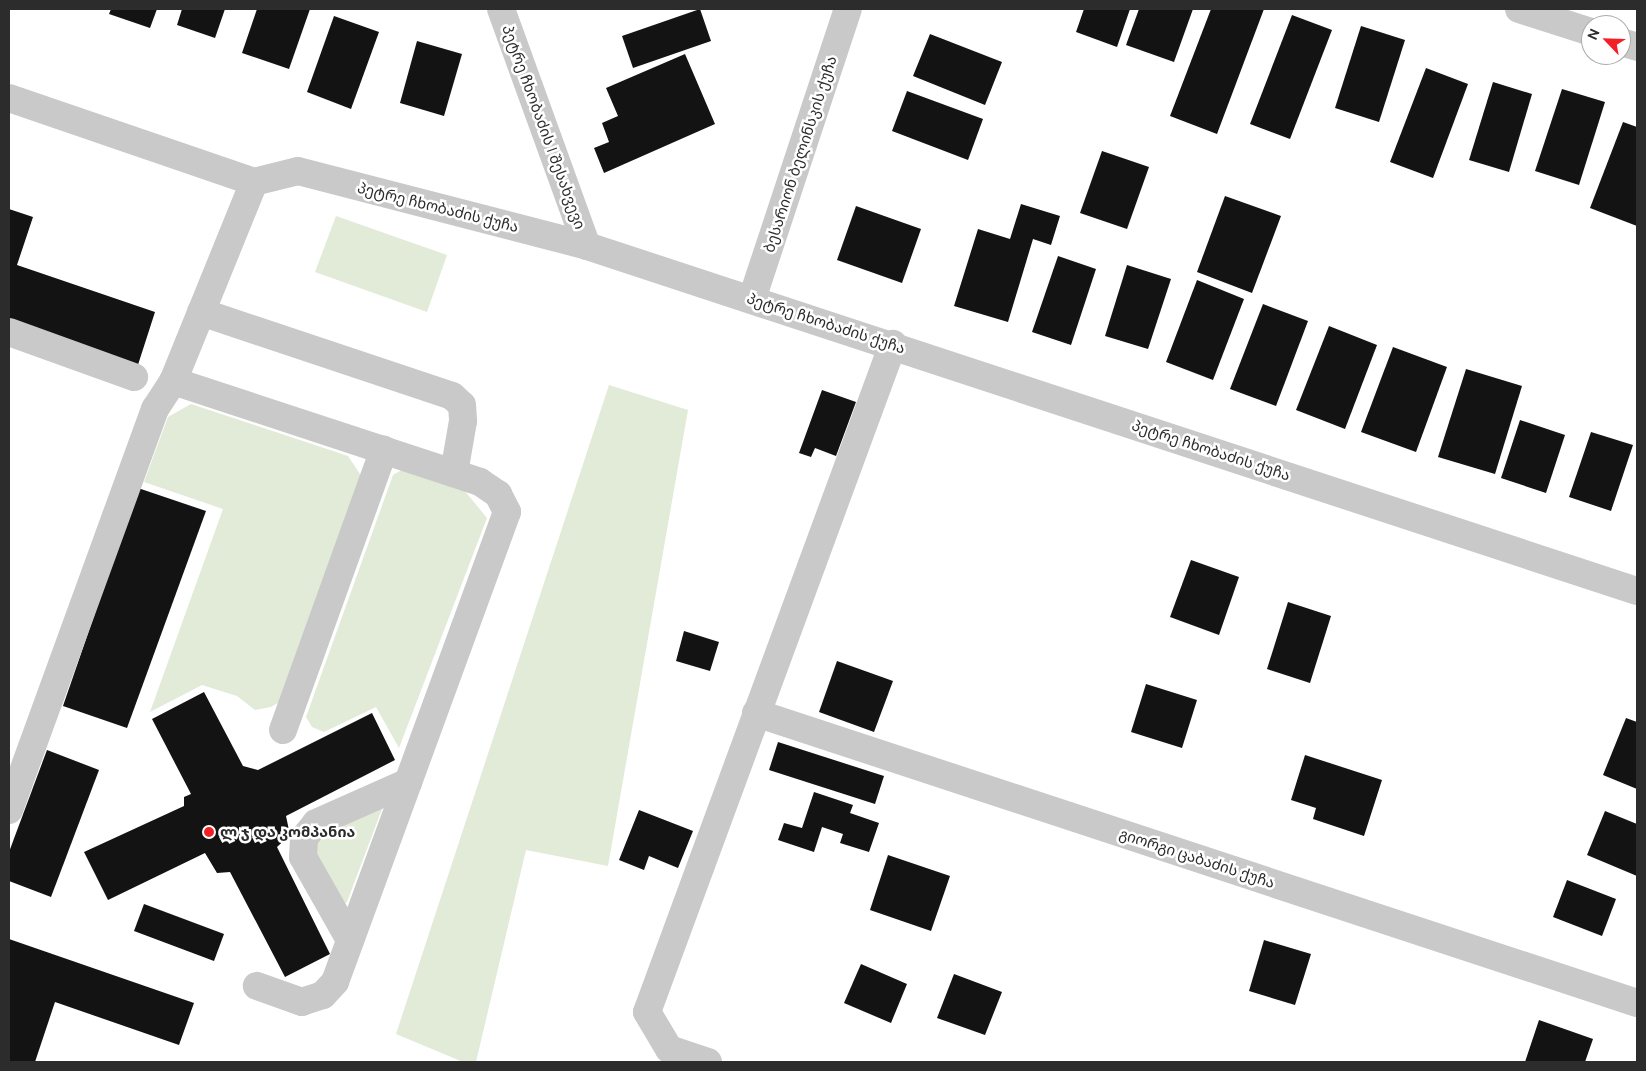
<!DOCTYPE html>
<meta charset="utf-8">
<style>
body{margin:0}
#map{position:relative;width:1646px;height:1071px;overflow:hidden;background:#fff;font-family:Ubuntu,"Noto Sans Georgian",sans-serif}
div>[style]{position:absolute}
.green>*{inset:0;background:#e1ebd8}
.building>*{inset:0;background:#131313}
.minor>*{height:28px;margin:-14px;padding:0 14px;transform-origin:14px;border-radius:14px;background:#c9c9c9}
.dots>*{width:14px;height:14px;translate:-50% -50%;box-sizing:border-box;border:2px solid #fff;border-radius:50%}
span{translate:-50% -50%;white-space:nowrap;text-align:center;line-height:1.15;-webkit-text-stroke:5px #fff;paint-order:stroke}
.street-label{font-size:15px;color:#2c2c2c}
.poi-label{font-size:15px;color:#2c2c2c;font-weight:700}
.left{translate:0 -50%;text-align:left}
.frame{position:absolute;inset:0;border:10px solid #2c2c2c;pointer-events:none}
.north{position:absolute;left:1581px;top:15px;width:50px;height:50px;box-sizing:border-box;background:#fff;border:1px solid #ababab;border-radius:50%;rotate:294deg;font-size:14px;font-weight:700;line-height:20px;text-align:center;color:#2c2c2c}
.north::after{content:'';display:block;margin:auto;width:18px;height:22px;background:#f22026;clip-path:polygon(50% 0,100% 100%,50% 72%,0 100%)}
</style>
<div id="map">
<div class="green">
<div style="clip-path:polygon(336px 216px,447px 255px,427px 312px,315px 272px)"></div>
<div style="clip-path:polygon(609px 385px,688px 410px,608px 866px,526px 850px,476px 1062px,463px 1062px,396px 1034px)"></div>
<div style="clip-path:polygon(191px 404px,348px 456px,362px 477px,283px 700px,271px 707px,255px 710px,237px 696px,202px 685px,150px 712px,223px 509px,144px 482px,168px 417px)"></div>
<div style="clip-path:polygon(403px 469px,464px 490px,487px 518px,399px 748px,376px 707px,324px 732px,312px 727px,306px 717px,393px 475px)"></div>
<div style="clip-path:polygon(385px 801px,347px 902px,341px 906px,311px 858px,313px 839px)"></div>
</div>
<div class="building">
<div style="clip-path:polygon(111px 9px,157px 9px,150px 28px,109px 14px)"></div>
<div style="clip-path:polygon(182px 9px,225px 9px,215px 38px,177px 25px)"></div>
<div style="clip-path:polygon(257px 9px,310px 9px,289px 69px,242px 53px)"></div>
<div style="clip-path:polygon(700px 9px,711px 41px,633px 68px,622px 36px)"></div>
<div style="clip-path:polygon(1084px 9px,1130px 9px,1117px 47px,1076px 32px)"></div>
<div style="clip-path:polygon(1139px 9px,1193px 9px,1174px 62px,1126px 45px)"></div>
<div style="clip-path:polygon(1211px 9px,1264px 9px,1217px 134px,1170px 116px)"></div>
<div style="clip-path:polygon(1292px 15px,1332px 30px,1290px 139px,1250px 124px)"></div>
<div style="clip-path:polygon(334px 16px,379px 32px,351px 109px,307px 92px)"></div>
<div style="clip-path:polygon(1361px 26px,1405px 40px,1379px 122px,1335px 108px)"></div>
<div style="clip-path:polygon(930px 34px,1002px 62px,985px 105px,913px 76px)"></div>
<div style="clip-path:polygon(417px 41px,462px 54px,444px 116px,400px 103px)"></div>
<div style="clip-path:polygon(685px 54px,715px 124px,604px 173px,594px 148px,609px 142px,602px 123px,618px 116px,606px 88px)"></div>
<div style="clip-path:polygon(1426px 68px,1468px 84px,1433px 178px,1390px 162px)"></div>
<div style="clip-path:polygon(1493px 82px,1532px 94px,1509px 172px,1469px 160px)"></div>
<div style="clip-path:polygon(1562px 89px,1605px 102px,1579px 185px,1535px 171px)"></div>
<div style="clip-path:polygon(907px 91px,983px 119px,968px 160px,892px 131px)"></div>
<div style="clip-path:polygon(1623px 122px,1637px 127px,1637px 226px,1590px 208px)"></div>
<div style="clip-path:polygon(1102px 151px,1149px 167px,1127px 229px,1080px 213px)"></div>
<div style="clip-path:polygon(1225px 196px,1281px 216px,1252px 293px,1197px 272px)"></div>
<div style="clip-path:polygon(1021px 204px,1060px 216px,1051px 245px,1033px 239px,1008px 322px,954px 306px,978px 229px,1010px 239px)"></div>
<div style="clip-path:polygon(856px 206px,921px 229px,902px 283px,837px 260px)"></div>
<div style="clip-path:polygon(9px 209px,33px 217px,17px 265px,155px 312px,136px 371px,9px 328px)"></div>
<div style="clip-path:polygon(1058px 256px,1096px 269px,1071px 345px,1032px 332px)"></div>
<div style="clip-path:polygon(1127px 265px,1171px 279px,1148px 349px,1105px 336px)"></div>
<div style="clip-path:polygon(1197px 280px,1244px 299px,1213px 380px,1166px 362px)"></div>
<div style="clip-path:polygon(1263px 304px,1308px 321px,1276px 406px,1230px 389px)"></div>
<div style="clip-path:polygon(1329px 326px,1377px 345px,1345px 429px,1296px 410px)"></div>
<div style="clip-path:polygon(1393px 347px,1447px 367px,1416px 452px,1361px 432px)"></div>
<div style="clip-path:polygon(1466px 369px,1522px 386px,1495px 474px,1438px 457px)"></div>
<div style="clip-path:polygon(822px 390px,856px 402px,836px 456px,815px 448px,811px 457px,799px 453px)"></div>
<div style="clip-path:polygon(1520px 420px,1565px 435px,1546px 493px,1501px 478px)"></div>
<div style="clip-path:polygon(1591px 432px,1633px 445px,1611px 511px,1569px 497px)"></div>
<div style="clip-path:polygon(138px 488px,206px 511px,127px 728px,63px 706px)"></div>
<div style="clip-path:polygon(1191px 560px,1239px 577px,1219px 635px,1170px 617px)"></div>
<div style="clip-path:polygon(1288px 602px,1331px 616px,1310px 683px,1267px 669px)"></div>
<div style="clip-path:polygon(684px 631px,719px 642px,710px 671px,676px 661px)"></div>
<div style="clip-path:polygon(837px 661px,893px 681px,874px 732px,819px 712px)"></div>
<div style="clip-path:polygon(1146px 684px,1197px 700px,1182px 748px,1131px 732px)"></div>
<div style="clip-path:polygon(204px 692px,243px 766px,258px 770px,372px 713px,395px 760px,286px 816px,290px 835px,277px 847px,330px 954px,285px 977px,230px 872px,217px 873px,205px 853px,108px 900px,84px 852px,184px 806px,184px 797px,191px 794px,152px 719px)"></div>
<div style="clip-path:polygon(1626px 718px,1637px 722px,1637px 789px,1603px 775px)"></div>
<div style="clip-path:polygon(778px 742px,884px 776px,875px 804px,769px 770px)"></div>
<div style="clip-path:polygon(47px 750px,99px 770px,51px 897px,9px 881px,9px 852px)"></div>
<div style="clip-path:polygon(1305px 755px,1382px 780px,1364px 836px,1313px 819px,1316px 808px,1291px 800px)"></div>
<div style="clip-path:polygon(814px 792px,853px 805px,850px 813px,879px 823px,869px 852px,840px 843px,843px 834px,822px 827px,814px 852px,778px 840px,784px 823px,802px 828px)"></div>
<div style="clip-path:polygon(639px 810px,693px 831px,678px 868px,649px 856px,644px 870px,619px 860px)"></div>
<div style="clip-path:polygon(1605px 811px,1637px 824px,1637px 876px,1587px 855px)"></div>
<div style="clip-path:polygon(888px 855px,950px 876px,931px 931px,870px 910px)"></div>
<div style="clip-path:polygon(1567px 880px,1616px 899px,1602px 936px,1553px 917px)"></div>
<div style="clip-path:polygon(144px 904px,224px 934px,214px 961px,134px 931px)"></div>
<div style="clip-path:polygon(9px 939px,194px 1003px,179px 1045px,55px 1002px,35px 1062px,9px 1062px)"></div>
<div style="clip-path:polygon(1264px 940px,1311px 954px,1295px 1005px,1249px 991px)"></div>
<div style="clip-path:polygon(861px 964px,907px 984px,891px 1023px,844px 1003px)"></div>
<div style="clip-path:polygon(954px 974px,1002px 992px,985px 1035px,937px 1018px)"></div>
<div style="clip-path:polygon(1539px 1020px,1593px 1039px,1585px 1062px,1525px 1062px)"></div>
</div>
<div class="minor">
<div style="left:501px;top:9px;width:252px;rotate:70.1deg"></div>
<div style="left:1519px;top:9px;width:76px;rotate:17.7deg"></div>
<div style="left:1621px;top:42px;width:17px;rotate:17deg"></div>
<div style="left:9px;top:98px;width:259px;rotate:18.9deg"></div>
<div style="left:254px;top:182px;width:45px;rotate:-14deg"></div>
<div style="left:298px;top:171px;width:299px;rotate:14.5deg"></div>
<div style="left:587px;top:246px;width:1105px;rotate:18.19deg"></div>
<div style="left:254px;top:182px;width:215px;rotate:112.1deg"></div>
<div style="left:173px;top:381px;width:323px;rotate:18.2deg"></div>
<div style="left:480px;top:482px;width:22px;rotate:34deg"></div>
<div style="left:498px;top:494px;width:20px;rotate:63deg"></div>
<div style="left:507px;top:512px;width:500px;rotate:110.1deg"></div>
<div style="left:335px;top:982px;width:18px;rotate:133deg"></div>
<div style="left:323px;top:995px;width:22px;rotate:162deg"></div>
<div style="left:302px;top:1002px;width:48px;rotate:-160.4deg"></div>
<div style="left:752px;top:299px;width:305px;rotate:-71.7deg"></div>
<div style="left:201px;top:312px;width:265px;rotate:18.5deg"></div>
<div style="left:452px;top:396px;width:13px;rotate:42deg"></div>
<div style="left:462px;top:405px;width:16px;rotate:86deg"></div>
<div style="left:463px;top:421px;width:53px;rotate:99.8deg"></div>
<div style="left:9px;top:332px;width:133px;rotate:19.8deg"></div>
<div style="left:756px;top:713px;width:928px;rotate:18.22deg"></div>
<div style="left:283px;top:730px;width:298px;rotate:-70.2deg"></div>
<div style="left:9px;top:810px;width:427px;rotate:-70deg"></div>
<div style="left:155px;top:409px;width:33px;rotate:-57deg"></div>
<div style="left:350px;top:940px;width:95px;rotate:-119.5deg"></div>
<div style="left:303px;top:857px;width:19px;rotate:-87deg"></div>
<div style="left:304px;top:838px;width:19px;rotate:-51deg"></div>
<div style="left:316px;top:823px;width:101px;rotate:-24deg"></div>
<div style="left:708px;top:1062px;width:41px;rotate:-161.6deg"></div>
<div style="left:669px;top:1049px;width:43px;rotate:-120.7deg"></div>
<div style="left:647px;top:1012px;width:712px;rotate:-69.78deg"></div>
</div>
<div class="dots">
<div style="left:209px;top:832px;background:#f22026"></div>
</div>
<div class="street-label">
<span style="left:544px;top:127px;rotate:70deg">პეტრე ჩხობაძის I შესახვევი</span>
<span style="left:800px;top:154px;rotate:-72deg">ბესარიონ ბელინსკის ქუჩა</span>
<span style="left:438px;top:207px;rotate:14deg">პეტრე ჩხობაძის ქუჩა</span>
<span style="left:826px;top:323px;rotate:18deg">პეტრე ჩხობაძის ქუჩა</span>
<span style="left:1211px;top:450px;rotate:18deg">პეტრე ჩხობაძის ქუჩა</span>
<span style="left:1197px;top:858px;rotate:18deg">გიორგი ცაბაძის ქუჩა</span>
</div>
<div class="poi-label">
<span class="left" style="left:220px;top:832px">ლ ჯ და კომპანია</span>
</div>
<div class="frame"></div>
<div class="north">N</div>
</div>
